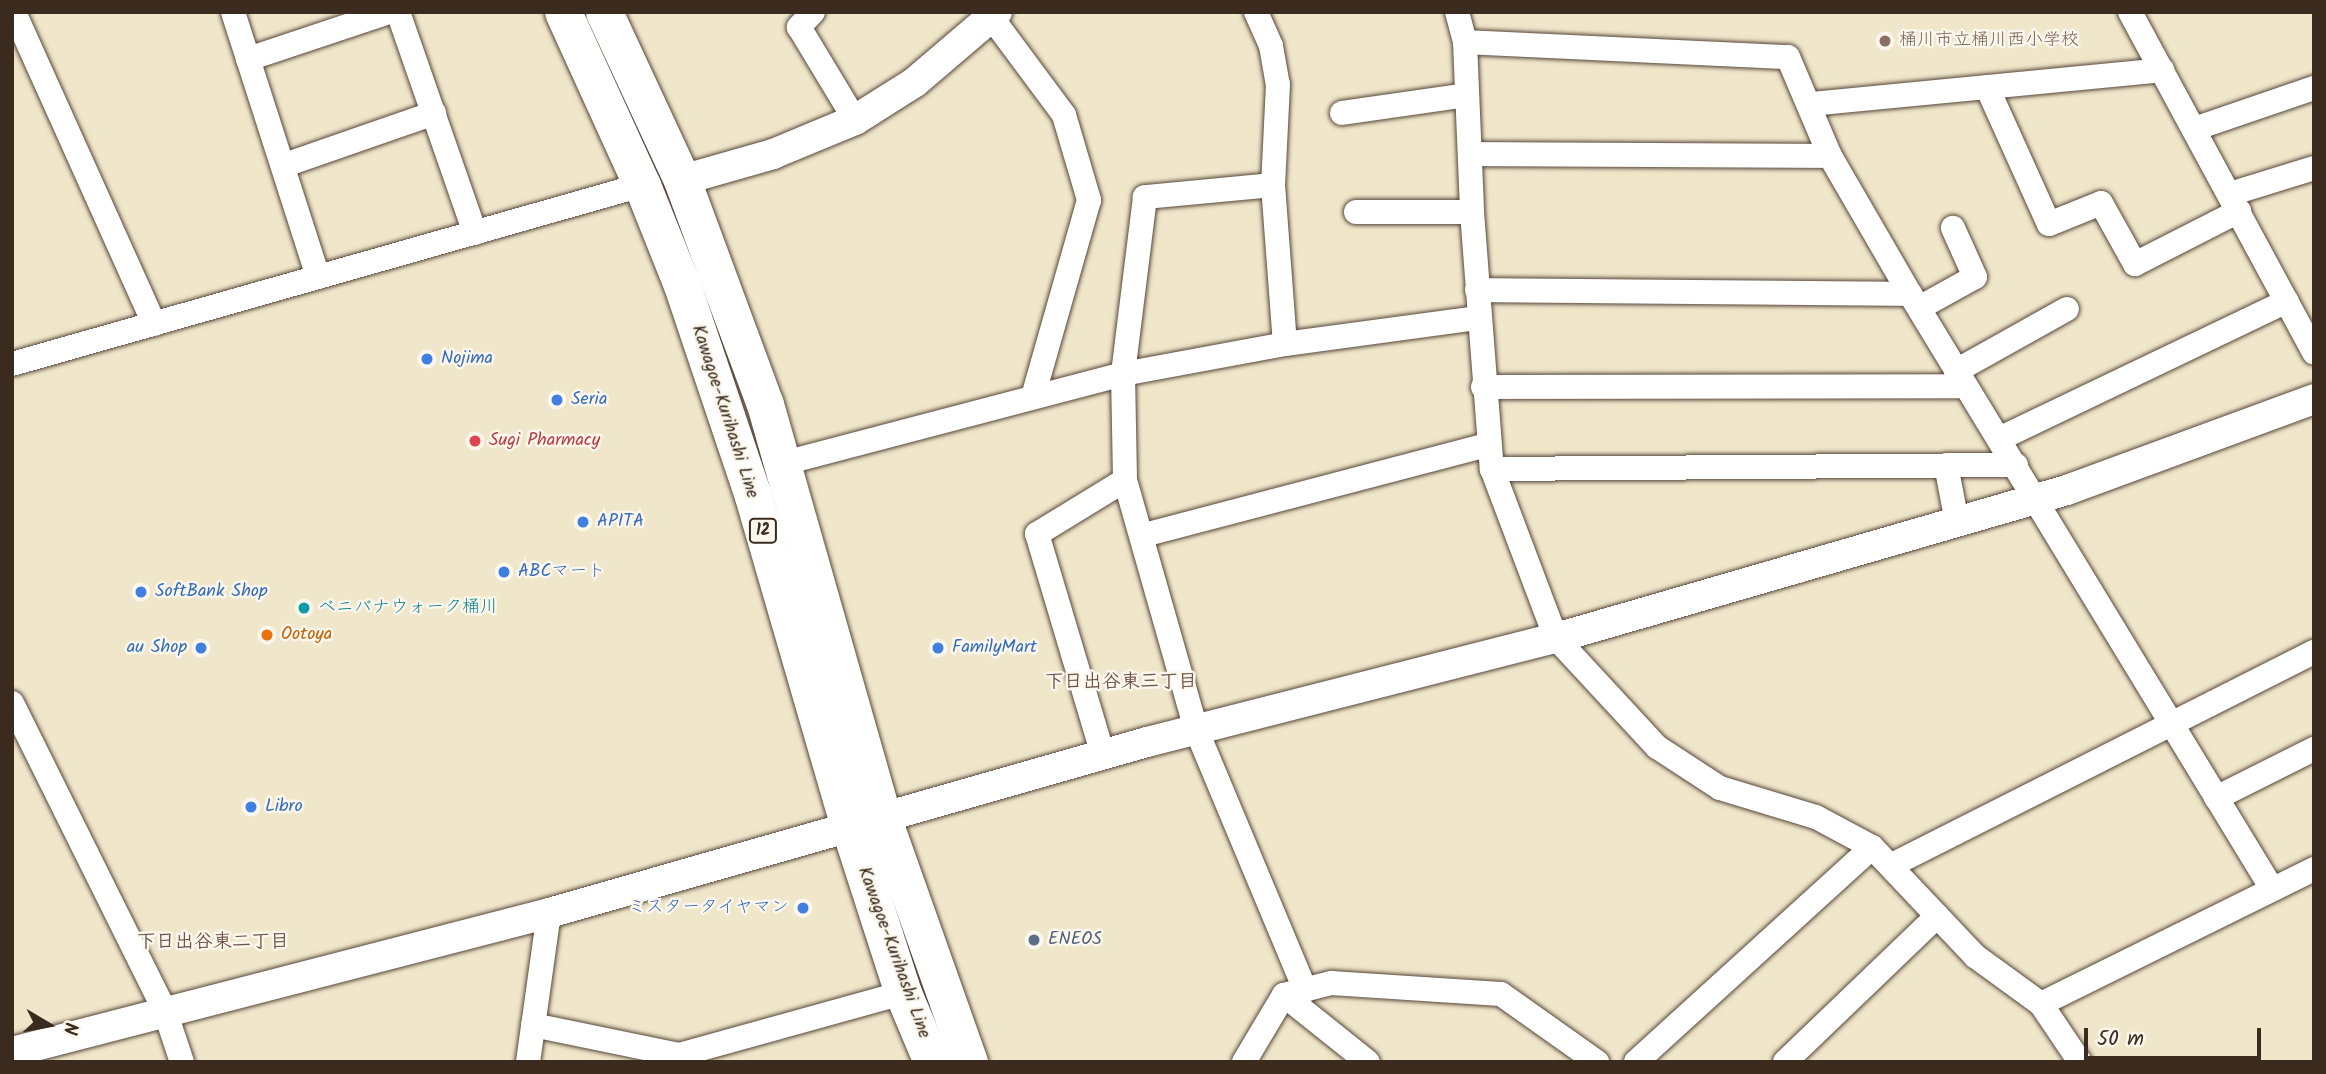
<!DOCTYPE html>
<meta charset="utf-8">
<style>
body{margin:0}
#map{position:relative;width:2326px;height:1074px;overflow:hidden;background:#f0e6ca;font-family:Kalam,"Klee One",sans-serif}
div>[style]{position:absolute}
.roads{filter:drop-shadow(0 0 2px #564638) drop-shadow(0 0 2px #564638)}
.minor>*{height:24px;margin:-12px;padding:0 12px;transform-origin:12px;border-radius:12px;background:#fff}
.tertiary>*{height:30px;margin:-15px;padding:0 15px;transform-origin:15px;border-radius:15px;background:#fff}
.primary>*{height:37px;margin:-18.5px;padding:0 18.5px;transform-origin:18.5px;border-radius:18.5px;background:#fff}
.dots>*{width:19px;height:19px;translate:-50% -50%;box-sizing:border-box;border:4px solid #fbf7ec;border-radius:50%}
span{translate:-50% -50%;white-space:nowrap;text-align:center;line-height:1.15;-webkit-text-stroke:5px #fbf7ec;paint-order:stroke}
.shield-label span{padding:2px 5px;background:#fbf7ec;border:2px solid;border-radius:5px;-webkit-text-stroke-width:0}
.shield-label{font-size:16px;color:#3b2a1e;font-weight:700}
.education-label{font-size:18px;color:#785e54}
.left{translate:0 -50%;text-align:left}
.shop-label{font-size:18px;color:#366cbe}
.right{translate:-100% -50%;text-align:right}
.street-label{font-size:18px;color:#3b2a1e}
.health-label{font-size:18px;color:#be3a42}
.culture-label{font-size:18px;color:#0d838f}
.food-label{font-size:18px;color:#c56008}
.service-label{font-size:18px;color:#4e5e75}
.neighbourhood-label{font-size:19px;color:#71534a;font-weight:700}
.frame{position:absolute;inset:0;border:14px solid #3b2a1e;pointer-events:none}
.north{position:absolute;left:14px;top:990px;width:70px;height:70px;-webkit-text-stroke:5px #fbf7ec;paint-order:stroke;rotate:100deg;font-size:19px;font-weight:700;line-height:28px;text-align:center;color:#3b2a1e}
.north::after{content:'';display:block;margin:auto;width:24px;height:32px;background:#3b2a1e;clip-path:polygon(50% 0,100% 100%,50% 72%,0 100%)}
.scale{position:absolute;left:2084px;top:1028px;width:177px;height:32px;box-sizing:border-box;border:4px solid #3b2a1e;border-top:0;padding-left:9px;font-size:21px;line-height:24px;white-space:nowrap;color:#3b2a1e;-webkit-text-stroke:5px #fbf7ec;paint-order:stroke}
</style>
<div id="map">
<div class="roads">
<div class="minor">
<div style="left:14px;top:12px;width:342px;rotate:65.8deg"></div>
<div style="left:233px;top:12px;width:278px;rotate:72.2deg"></div>
<div style="left:398px;top:12px;width:234px;rotate:70.8deg"></div>
<div style="left:813px;top:12px;width:21px;rotate:133deg"></div>
<div style="left:799px;top:27px;width:109px;rotate:58.9deg"></div>
<div style="left:1256px;top:12px;width:37px;rotate:66deg"></div>
<div style="left:1271px;top:46px;width:39px;rotate:80deg"></div>
<div style="left:1278px;top:84px;width:101px;rotate:92.8deg"></div>
<div style="left:1273px;top:185px;width:159px;rotate:85.7deg"></div>
<div style="left:1457px;top:12px;width:31px;rotate:75deg"></div>
<div style="left:1465px;top:42px;width:170px;rotate:87.6deg"></div>
<div style="left:1472px;top:212px;width:258px;rotate:85.6deg"></div>
<div style="left:1492px;top:469px;width:181px;rotate:69.3deg"></div>
<div style="left:1556px;top:638px;width:149px;rotate:47.2deg"></div>
<div style="left:1657px;top:747px;width:75px;rotate:33.1deg"></div>
<div style="left:1720px;top:788px;width:100px;rotate:16.8deg"></div>
<div style="left:1816px;top:817px;width:64px;rotate:28.2deg"></div>
<div style="left:1872px;top:847px;width:150px;rotate:46.6deg"></div>
<div style="left:1975px;top:956px;width:82px;rotate:36deg"></div>
<div style="left:2041px;top:1004px;width:70px;rotate:56.1deg"></div>
<div style="left:2130px;top:12px;width:387px;rotate:61.6deg"></div>
<div style="left:992px;top:18px;width:121px;rotate:53.4deg"></div>
<div style="left:1064px;top:115px;width:89px;rotate:73.6deg"></div>
<div style="left:1089px;top:200px;width:204px;rotate:105.9deg"></div>
<div style="left:1465px;top:42px;width:323px;rotate:2.7deg"></div>
<div style="left:1788px;top:57px;width:108px;rotate:67deg"></div>
<div style="left:1830px;top:156px;width:160px;rotate:59.9deg"></div>
<div style="left:1910px;top:294px;width:696px;rotate:58.68deg"></div>
<div style="left:248px;top:59px;width:149px;rotate:-18.4deg"></div>
<div style="left:1987px;top:87px;width:150px;rotate:65.7deg"></div>
<div style="left:2049px;top:224px;width:56px;rotate:-22deg"></div>
<div style="left:2101px;top:203px;width:70px;rotate:60.9deg"></div>
<div style="left:2135px;top:264px;width:117px;rotate:-27deg"></div>
<div style="left:1811px;top:104px;width:353px;rotate:-5.5deg"></div>
<div style="left:1342px;top:113px;width:126px;rotate:-8.2deg"></div>
<div style="left:2194px;top:129px;width:127px;rotate:-18.9deg"></div>
<div style="left:1470px;top:154px;width:360px;rotate:0.3deg"></div>
<div style="left:285px;top:165px;width:158px;rotate:-19.2deg"></div>
<div style="left:1273px;top:185px;width:129px;rotate:174.6deg"></div>
<div style="left:1145px;top:197px;width:178px;rotate:97.1deg"></div>
<div style="left:1123px;top:374px;width:106px;rotate:88.9deg"></div>
<div style="left:1125px;top:480px;width:259px;rotate:74.1deg"></div>
<div style="left:1196px;top:729px;width:283px;rotate:67.3deg"></div>
<div style="left:2230px;top:194px;width:88px;rotate:-17.2deg"></div>
<div style="left:1356px;top:212px;width:116px"></div>
<div style="left:1477px;top:290px;width:433px;rotate:0.5deg"></div>
<div style="left:1919px;top:308px;width:64px;rotate:-29deg"></div>
<div style="left:1975px;top:277px;width:54px;rotate:-114.2deg"></div>
<div style="left:12px;top:364px;width:655px;rotate:-15.86deg"></div>
<div style="left:1956px;top:371px;width:127px;rotate:-29.2deg"></div>
<div style="left:1483px;top:387px;width:482px;rotate:-0.1deg"></div>
<div style="left:1999px;top:439px;width:319px;rotate:-25.6deg"></div>
<div style="left:784px;top:463px;width:350px;rotate:-14.7deg"></div>
<div style="left:1123px;top:374px;width:165px;rotate:-10.5deg"></div>
<div style="left:1285px;top:344px;width:195px;rotate:-7.7deg"></div>
<div style="left:1946px;top:465px;width:58px;rotate:79.1deg"></div>
<div style="left:1492px;top:469px;width:524px;rotate:-0.44deg"></div>
<div style="left:1144px;top:535px;width:356px;rotate:-14.7deg"></div>
<div style="left:12px;top:703px;width:344px;rotate:63.6deg"></div>
<div style="left:165px;top:1011px;width:54px;rotate:71.6deg"></div>
<div style="left:1103px;top:755px;width:231px;rotate:-106.6deg"></div>
<div style="left:1037px;top:534px;width:103px;rotate:-31.5deg"></div>
<div style="left:2216px;top:798px;width:110px;rotate:-26.6deg"></div>
<div style="left:1892px;top:865px;width:473px;rotate:-26.8deg"></div>
<div style="left:1284px;top:995px;width:107px;rotate:38.6deg"></div>
<div style="left:2041px;top:1004px;width:305px;rotate:-26.3deg"></div>
<div style="left:533px;top:1025px;width:149px;rotate:11.6deg"></div>
<div style="left:679px;top:1055px;width:232px;rotate:-15.5deg"></div>
<div style="left:528px;top:1062px;width:150px;rotate:-82deg"></div>
<div style="left:1244px;top:1062px;width:78px;rotate:-59.2deg"></div>
<div style="left:1284px;top:995px;width:49px;rotate:-14.3deg"></div>
<div style="left:1331px;top:983px;width:170px;rotate:3.7deg"></div>
<div style="left:1501px;top:994px;width:118px;rotate:35.3deg"></div>
<div style="left:1636px;top:1062px;width:319px;rotate:-42.3deg"></div>
<div style="left:1785px;top:1062px;width:211px;rotate:-43.8deg"></div>
</div>
<div class="tertiary">
<div style="left:682px;top:180px;width:95px;rotate:-15.9deg"></div>
<div style="left:773px;top:154px;width:89px;rotate:-22.5deg"></div>
<div style="left:855px;top:120px;width:71px;rotate:-32.3deg"></div>
<div style="left:915px;top:82px;width:108px;rotate:-40.5deg"></div>
<div style="left:12px;top:1052px;width:555px;rotate:-14.51deg"></div>
<div style="left:549px;top:913px;width:622px;rotate:-15.96deg"></div>
<div style="left:1147px;top:742px;width:422px;rotate:-14.3deg"></div>
<div style="left:1556px;top:638px;width:532px;rotate:-16.15deg"></div>
<div style="left:2067px;top:490px;width:263px;rotate:-20.2deg"></div>
</div>
<div class="primary">
<div style="left:563px;top:12px;width:190px;rotate:65.5deg"></div>
<div style="left:642px;top:185px;width:108px;rotate:68.2deg"></div>
<div style="left:682px;top:285px;width:223px;rotate:71.4deg"></div>
<div style="left:753px;top:496px;width:347px;rotate:73.8deg"></div>
<div style="left:850px;top:829px;width:172px;rotate:72.1deg"></div>
<div style="left:903px;top:993px;width:75px;rotate:67.2deg"></div>
<div style="left:604px;top:12px;width:185px;rotate:65.1deg"></div>
<div style="left:682px;top:180px;width:239px;rotate:69.7deg"></div>
<div style="left:765px;top:404px;width:431px;rotate:74.1deg"></div>
<div style="left:883px;top:819px;width:258px;rotate:70.5deg"></div>
</div>
</div>
<div class="dots">
<div style="left:1885px;top:41px;background:#8d6e63"></div>
<div style="left:427px;top:359px;background:#3f7fe0"></div>
<div style="left:557px;top:400px;background:#3f7fe0"></div>
<div style="left:475px;top:441px;background:#e0444e"></div>
<div style="left:583px;top:522px;background:#3f7fe0"></div>
<div style="left:504px;top:572px;background:#3f7fe0"></div>
<div style="left:141px;top:592px;background:#3f7fe0"></div>
<div style="left:304px;top:608px;background:#0f9aa8"></div>
<div style="left:267px;top:635px;background:#e8710a"></div>
<div style="left:201px;top:648px;background:#3f7fe0"></div>
<div style="left:938px;top:648px;background:#3f7fe0"></div>
<div style="left:251px;top:807px;background:#3f7fe0"></div>
<div style="left:803px;top:908px;background:#3f7fe0"></div>
<div style="left:1034px;top:940px;background:#5c6f8a"></div>
</div>
<div class="shield-label">
<span style="left:763px;top:531px">12</span>
</div>
<div class="education-label">
<span class="left" style="left:1899px;top:41px">桶川市立桶川西小学校</span>
</div>
<div class="shop-label">
<span class="left" style="left:441px;top:359px">Nojima</span>
<span class="left" style="left:571px;top:400px">Seria</span>
<span class="left" style="left:597px;top:522px">APITA</span>
<span class="left" style="left:518px;top:572px">ABCマート</span>
<span class="left" style="left:155px;top:592px">SoftBank Shop</span>
<span class="right" style="left:187px;top:648px">au Shop</span>
<span class="left" style="left:952px;top:648px">FamilyMart</span>
<span class="left" style="left:265px;top:807px">Libro</span>
<span class="right" style="left:789px;top:908px">ミスタータイヤマン</span>
</div>
<div class="street-label">
<span style="left:724px;top:412px;rotate:72deg">Kawagoe-Kurihashi Line</span>
<span style="left:893px;top:953px;rotate:70deg">Kawagoe-Kurihashi Line</span>
</div>
<div class="health-label">
<span class="left" style="left:489px;top:441px">Sugi Pharmacy</span>
</div>
<div class="culture-label">
<span class="left" style="left:318px;top:608px">ベニバナウォーク桶川</span>
</div>
<div class="food-label">
<span class="left" style="left:281px;top:635px">Ootoya</span>
</div>
<div class="service-label">
<span class="left" style="left:1048px;top:940px">ENEOS</span>
</div>
<div class="neighbourhood-label">
<span style="left:1121px;top:683px">下日出谷東三丁目</span>
<span style="left:213px;top:943px">下日出谷東二丁目</span>
</div>
<div class="frame"></div>
<div class="north">N</div>
<div class="scale">50 m</div>
</div>
